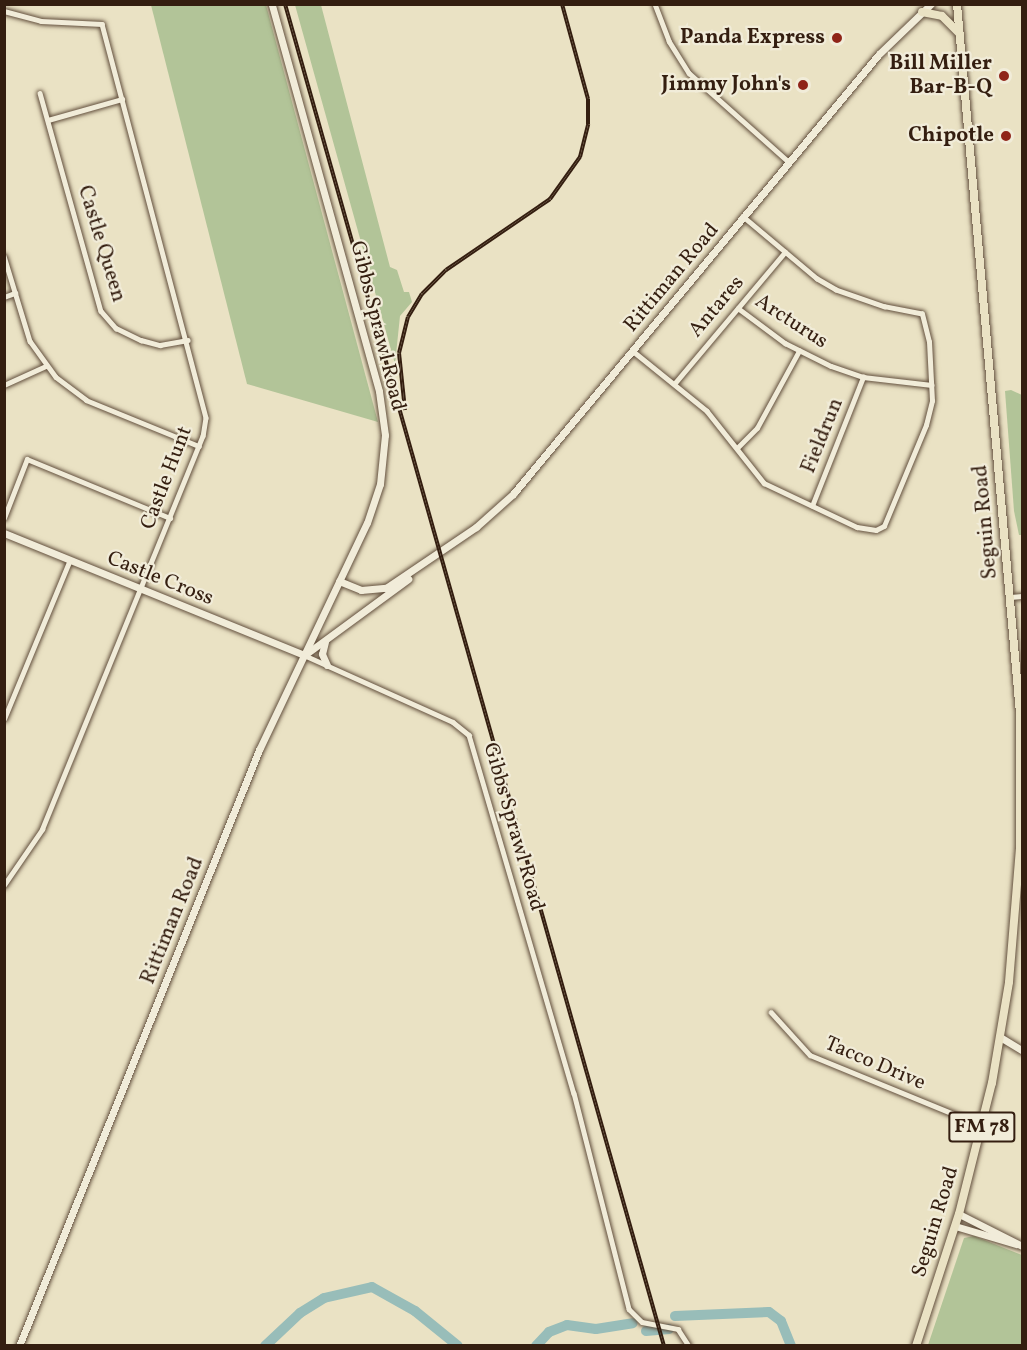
<!DOCTYPE html>
<style>
body{margin:0}
#map{position:relative;width:1027px;height:1350px;overflow:hidden;background:#eae2c4;font-family:Vollkorn,serif}
div>[style]{position:absolute}
.green>*{inset:0;background:#b2c498}
.river>*{height:10px;margin:-5px;padding:0 5px;transform-origin:5px;border-radius:5px;background:#98bdb9}
.roads{filter:drop-shadow(0 0 2px #624f3d) drop-shadow(0 0 2px #624f3d)}
.street>*{height:4.5px;margin:-2.25px;padding:0 2.25px;transform-origin:2.25px;border-radius:2.25px;background:#f1ecd9}
.secondary>*{height:7px;margin:-3.5px;padding:0 3.5px;transform-origin:3.5px;border-radius:3.5px;background:#f1ecd9}
.primary>*{height:8px;margin:-4px;padding:0 4px;transform-origin:4px;border-radius:4px;background:#eae2c4}
.rail>*{height:4px;margin-top:-2px;transform-origin:0;background:repeating-linear-gradient(90deg,#f1ecd9 0 4.5px,#341e10 0 9px);box-sizing:border-box;border-block:2px solid #341e10}
.dots>*{width:16px;height:16px;translate:-50% -50%;box-sizing:border-box;border:3px solid #f1ecd9;border-radius:50%}
span{translate:-50% -50%;white-space:nowrap;text-align:center;line-height:1.15;-webkit-text-stroke:4.5px #f1ecd9;paint-order:stroke}
.shield-label span{padding:2px 4px;background:#f1ecd9;border:2px solid;border-radius:4px;-webkit-text-stroke-width:0}
.shield-label{font-size:20px;color:#341e10;font-weight:700}
.poi-label{font-size:21px;color:#341e10;font-weight:700}
.right{translate:-100% -50%;text-align:right}
.street-label{font-size:21px;color:#341e10}
.frame{position:absolute;inset:0;border:6px solid #341e10;pointer-events:none}
</style>
<div id="map">
<div class="green">
<div style="clip-path:polygon(151px 5px,266px 5px,378px 422px,247px 384px)"></div>
<div style="clip-path:polygon(295px 5px,321px 5px,390px 267px,397px 270px,404px 292px,409px 292px,412px 302px,400px 316px,395px 364px)"></div>
<div style="clip-path:polygon(1011px 390px,1022px 395px,1022px 535px,1019px 535px,1014px 511px,1005px 391px)"></div>
<div style="clip-path:polygon(974px 1236px,1022px 1255px,1022px 1345px,928px 1345px,964px 1238px)"></div>
</div>
<div class="river">
<div style="left:675px;top:1316px;width:94px;rotate:-2.4deg"></div>
<div style="left:769px;top:1312px;width:15px;rotate:37deg"></div>
<div style="left:781px;top:1321px;width:27px;rotate:68deg"></div>
<div style="left:646px;top:1331px;width:23px;rotate:-5deg"></div>
<div style="left:265px;top:1346px;width:48px;rotate:-43.3deg"></div>
<div style="left:300px;top:1313px;width:28px;rotate:-32deg"></div>
<div style="left:324px;top:1298px;width:49px;rotate:-12.9deg"></div>
<div style="left:372px;top:1287px;width:49px;rotate:29.2deg"></div>
<div style="left:415px;top:1311px;width:55px;rotate:39.1deg"></div>
<div style="left:536px;top:1346px;width:19px;rotate:-47deg"></div>
<div style="left:549px;top:1332px;width:19px;rotate:-21deg"></div>
<div style="left:567px;top:1325px;width:29px;rotate:8deg"></div>
<div style="left:596px;top:1329px;width:37px;rotate:-9deg"></div>
</div>
<div class="roads">
<div class="street">
<div style="left:655px;top:4px;width:40px;rotate:69deg"></div>
<div style="left:669px;top:41px;width:38px;rotate:58deg"></div>
<div style="left:689px;top:73px;width:134px;rotate:41.7deg"></div>
<div style="left:4px;top:11px;width:38px;rotate:15deg"></div>
<div style="left:41px;top:21px;width:61px;rotate:2.8deg"></div>
<div style="left:102px;top:24px;width:407px;rotate:75.2deg"></div>
<div style="left:206px;top:418px;width:18px;rotate:99deg"></div>
<div style="left:203px;top:436px;width:424px;rotate:112.2deg"></div>
<div style="left:43px;top:829px;width:69px;rotate:124.4deg"></div>
<div style="left:40px;top:93px;width:226px;rotate:74.4deg"></div>
<div style="left:101px;top:311px;width:23px;rotate:49deg"></div>
<div style="left:116px;top:328px;width:28px;rotate:26deg"></div>
<div style="left:141px;top:340px;width:20px;rotate:15deg"></div>
<div style="left:160px;top:345px;width:28px;rotate:-10deg"></div>
<div style="left:48px;top:120px;width:77px;rotate:-15.8deg"></div>
<div style="left:4px;top:256px;width:89px;rotate:73deg"></div>
<div style="left:30px;top:341px;width:44px;rotate:54.2deg"></div>
<div style="left:56px;top:377px;width:38px;rotate:37deg"></div>
<div style="left:86px;top:400px;width:122px;rotate:22.2deg"></div>
<div style="left:4px;top:297px;width:12px;rotate:-20deg"></div>
<div style="left:738px;top:308px;width:59px;rotate:36.7deg"></div>
<div style="left:785px;top:343px;width:51px;rotate:26.6deg"></div>
<div style="left:831px;top:366px;width:34px;rotate:19deg"></div>
<div style="left:863px;top:377px;width:69px;rotate:6.6deg"></div>
<div style="left:633px;top:351px;width:95px;rotate:39deg"></div>
<div style="left:707px;top:411px;width:92px;rotate:51.6deg"></div>
<div style="left:764px;top:483px;width:103px;rotate:25.3deg"></div>
<div style="left:857px;top:527px;width:19px;rotate:9deg"></div>
<div style="left:876px;top:530px;width:9px;rotate:-27deg"></div>
<div style="left:884px;top:526px;width:109px;rotate:-67.4deg"></div>
<div style="left:926px;top:425px;width:25px;rotate:-76deg"></div>
<div style="left:932px;top:401px;width:59px;rotate:-92.9deg"></div>
<div style="left:929px;top:342px;width:29px;rotate:-104deg"></div>
<div style="left:922px;top:314px;width:38px;rotate:-169deg"></div>
<div style="left:885px;top:307px;width:52px;rotate:-160.9deg"></div>
<div style="left:836px;top:290px;width:22px;rotate:-150deg"></div>
<div style="left:817px;top:279px;width:97px;rotate:-140deg"></div>
<div style="left:675px;top:383px;width:171px;rotate:-50deg"></div>
<div style="left:4px;top:385px;width:46px;rotate:-24.3deg"></div>
<div style="left:737px;top:448px;width:28px;rotate:-45deg"></div>
<div style="left:757px;top:428px;width:88px;rotate:-61.4deg"></div>
<div style="left:812px;top:506px;width:139px;rotate:-68.4deg"></div>
<div style="left:4px;top:518px;width:63px;rotate:-68.7deg"></div>
<div style="left:27px;top:459px;width:155px;rotate:22.4deg"></div>
<div style="left:1010px;top:597px;width:12px;rotate:-5deg"></div>
<div style="left:304px;top:655px;width:163px;rotate:24.2deg"></div>
<div style="left:453px;top:722px;width:21px;rotate:39deg"></div>
<div style="left:469px;top:735px;width:373px;rotate:73.7deg"></div>
<div style="left:574px;top:1093px;width:223px;rotate:75.7deg"></div>
<div style="left:629px;top:1309px;width:18px;rotate:45deg"></div>
<div style="left:642px;top:1322px;width:37px;rotate:11deg"></div>
<div style="left:678px;top:1329px;width:20px;rotate:57deg"></div>
<div style="left:4px;top:719px;width:172px;rotate:-67.5deg"></div>
<div style="left:771px;top:1012px;width:58px;rotate:47.8deg"></div>
<div style="left:810px;top:1055px;width:187px;rotate:22.3deg"></div>
</div>
<div class="secondary">
<div style="left:4px;top:533px;width:324px;rotate:22.1deg"></div>
<div style="left:339px;top:581px;width:24px;rotate:22deg"></div>
<div style="left:361px;top:590px;width:25px;rotate:-5deg"></div>
<div style="left:386px;top:588px;width:109px;rotate:-34.1deg"></div>
<div style="left:476px;top:527px;width:50px;rotate:-41.7deg"></div>
<div style="left:513px;top:494px;width:572px;rotate:-50.25deg"></div>
<div style="left:879px;top:54px;width:72px;rotate:-43.9deg"></div>
<div style="left:325px;top:642px;width:12px;rotate:104deg"></div>
<div style="left:322px;top:654px;width:12px;rotate:66deg"></div>
<div style="left:306px;top:654px;width:127px;rotate:-36.3deg"></div>
<div style="left:1000px;top:1037px;width:26px;rotate:31deg"></div>
<div style="left:959px;top:1214px;width:71px;rotate:26.9deg"></div>
<div style="left:955px;top:1226px;width:64px;rotate:16.4deg"></div>
<div style="left:19px;top:1346px;width:643px;rotate:-68.07deg"></div>
<div style="left:259px;top:750px;width:251px;rotate:-64.6deg"></div>
<div style="left:367px;top:523px;width:41px;rotate:-71.6deg"></div>
<div style="left:380px;top:484px;width:49px;rotate:-84.2deg"></div>
<div style="left:385px;top:435px;width:44px;rotate:-97.8deg"></div>
<div style="left:379px;top:391px;width:402px;rotate:-105.5deg"></div>
</div>
<div class="primary">
<div style="left:922px;top:12px;width:20px;rotate:11deg"></div>
<div style="left:942px;top:16px;width:25px;rotate:45deg"></div>
<div style="left:916px;top:1346px;width:139px;rotate:-72deg"></div>
<div style="left:959px;top:1214px;width:135px;rotate:-75.9deg"></div>
<div style="left:992px;top:1083px;width:102px;rotate:-80.4deg"></div>
<div style="left:1009px;top:982px;width:133px;rotate:-85.3deg"></div>
<div style="left:1020px;top:849px;width:136px;rotate:-90deg"></div>
<div style="left:1020px;top:713px;width:712px;rotate:-95.08deg"></div>
</div>
</div>
<div class="rail">
<div style="left:285px;top:4px;width:1394px;rotate:74.23deg"></div>
<div style="left:405px;top:410px;width:57px;rotate:-96deg"></div>
<div style="left:399px;top:353px;width:37px;rotate:-76deg"></div>
<div style="left:408px;top:317px;width:27px;rotate:-59deg"></div>
<div style="left:422px;top:294px;width:34px;rotate:-45deg"></div>
<div style="left:446px;top:270px;width:126px;rotate:-34.3deg"></div>
<div style="left:550px;top:199px;width:52px;rotate:-54.5deg"></div>
<div style="left:580px;top:157px;width:34px;rotate:-76deg"></div>
<div style="left:588px;top:124px;width:25px;rotate:-90deg"></div>
<div style="left:588px;top:99px;width:98px;rotate:-105.3deg"></div>
</div>
<div class="dots">
<div style="left:837px;top:38px;background:#8f2418"></div>
<div style="left:1004px;top:76px;background:#8f2418"></div>
<div style="left:803px;top:85px;background:#8f2418"></div>
<div style="left:1006px;top:136px;background:#8f2418"></div>
</div>
<div class="shield-label">
<span style="left:982px;top:1127px">FM 78</span>
</div>
<div class="poi-label">
<span class="right" style="left:825px;top:38px">Panda Express</span>
<span class="right" style="left:992px;top:76px">Bill Miller<br>Bar-B-Q</span>
<span class="right" style="left:791px;top:85px">Jimmy John's</span>
<span class="right" style="left:994px;top:136px">Chipotle</span>
</div>
<div class="street-label">
<span style="left:101px;top:244px;rotate:73deg">Castle Queen</span>
<span style="left:672px;top:278px;rotate:-50deg">Rittiman Road</span>
<span style="left:717px;top:307px;rotate:-50deg">Antares</span>
<span style="left:791px;top:322px;rotate:33deg">Arcturus</span>
<span style="left:377px;top:326px;rotate:76deg">Gibbs Sprawl Road</span>
<span style="left:823px;top:436px;rotate:-68deg">Fieldrun</span>
<span style="left:167px;top:478px;rotate:-69deg">Castle Hunt</span>
<span style="left:986px;top:522px;rotate:-95deg">Seguin Road</span>
<span style="left:160px;top:579px;rotate:22deg">Castle Cross</span>
<span style="left:513px;top:827px;rotate:74deg">Gibbs Sprawl Road</span>
<span style="left:173px;top:921px;rotate:-68deg">Rittiman Road</span>
<span style="left:875px;top:1064px;rotate:23deg">Tacco Drive</span>
<span style="left:936px;top:1222px;rotate:-73deg">Seguin Road</span>
</div>
<div class="frame"></div>
</div>
